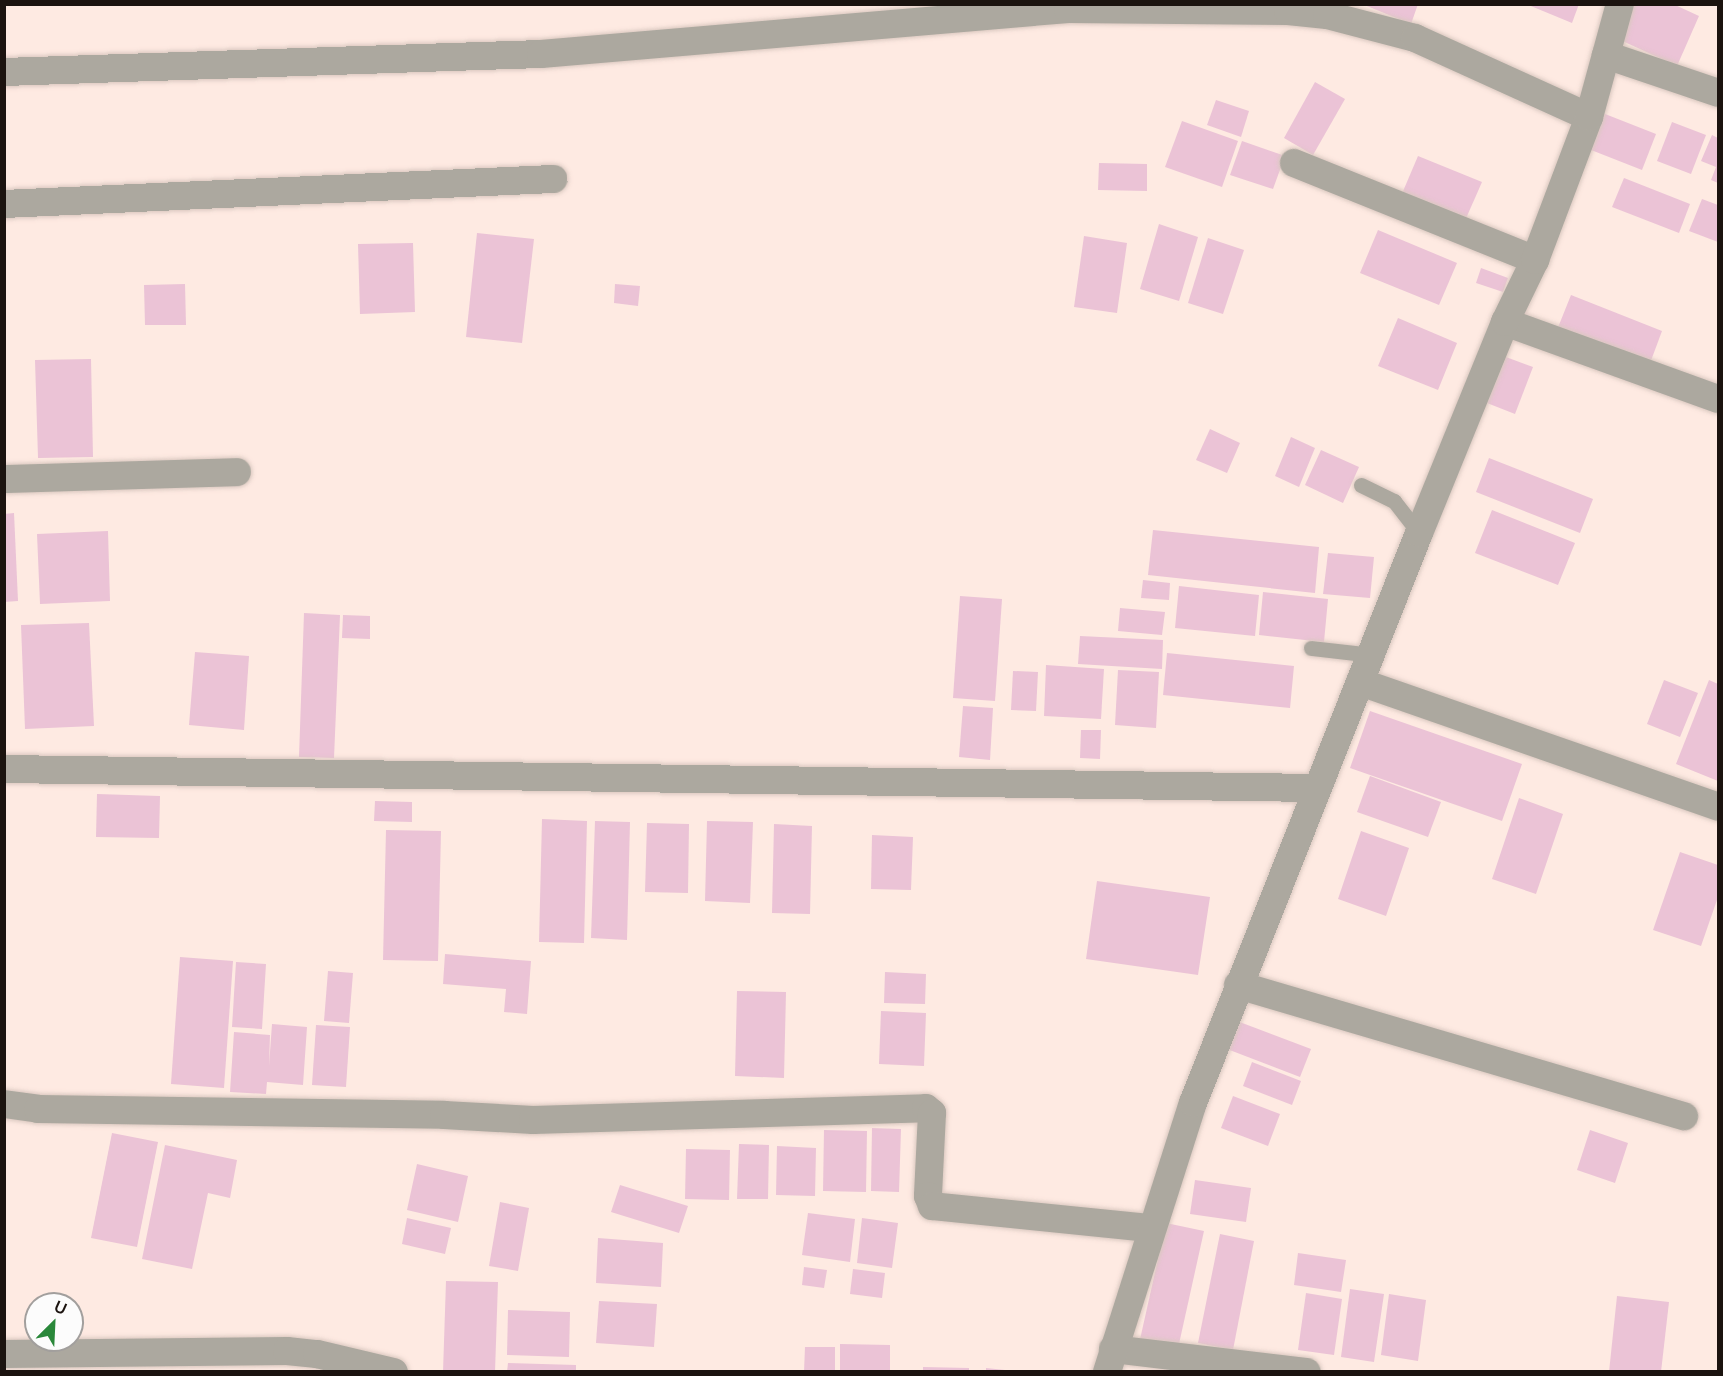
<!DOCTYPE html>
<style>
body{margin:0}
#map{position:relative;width:1723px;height:1376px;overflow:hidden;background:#feeae2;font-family:Lato,sans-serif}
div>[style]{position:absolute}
.building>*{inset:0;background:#ebc3d6}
.roads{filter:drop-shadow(0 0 2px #dac8c0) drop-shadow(0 0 2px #dac8c0)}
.lane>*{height:15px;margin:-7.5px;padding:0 7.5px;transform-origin:7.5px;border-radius:7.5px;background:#aca89f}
.street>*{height:28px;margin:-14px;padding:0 14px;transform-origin:14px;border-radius:14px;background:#aca89f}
span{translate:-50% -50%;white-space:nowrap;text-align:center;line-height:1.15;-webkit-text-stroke:5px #fcfcfc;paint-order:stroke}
.frame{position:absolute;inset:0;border:6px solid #1b130f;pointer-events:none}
.north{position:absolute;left:24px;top:1292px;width:60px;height:60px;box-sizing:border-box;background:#fcfcfc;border:2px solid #a29f9d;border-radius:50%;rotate:24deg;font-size:16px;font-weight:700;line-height:24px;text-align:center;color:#1b130f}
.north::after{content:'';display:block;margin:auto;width:21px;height:27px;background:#2a883a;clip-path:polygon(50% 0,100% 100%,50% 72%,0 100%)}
</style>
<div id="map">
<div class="building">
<div style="clip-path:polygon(1362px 4px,1418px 4px,1411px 24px)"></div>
<div style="clip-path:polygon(1526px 4px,1579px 4px,1572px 23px)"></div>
<div style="clip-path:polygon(1634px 4px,1673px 4px,1699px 16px,1677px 66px,1618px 39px)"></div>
<div style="clip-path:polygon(1315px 82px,1345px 99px,1313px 155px,1284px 138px)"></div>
<div style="clip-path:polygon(1216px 100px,1249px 111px,1241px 137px,1207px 125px)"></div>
<div style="clip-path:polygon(1600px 112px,1656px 134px,1642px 170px,1586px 148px)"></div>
<div style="clip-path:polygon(1182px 121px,1238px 141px,1222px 187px,1165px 167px)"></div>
<div style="clip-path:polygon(1672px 122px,1706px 135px,1691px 174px,1657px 161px)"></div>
<div style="clip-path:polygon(1712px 135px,1718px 138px,1718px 183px,1711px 180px,1716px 167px,1701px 161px)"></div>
<div style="clip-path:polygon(1242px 141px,1285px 156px,1273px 189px,1230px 175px)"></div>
<div style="clip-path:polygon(1418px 156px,1482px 182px,1464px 223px,1401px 196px)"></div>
<div style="clip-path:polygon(1099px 163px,1147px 164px,1147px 191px,1098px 190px)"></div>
<div style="clip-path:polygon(1624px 178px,1690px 204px,1679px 233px,1612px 207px)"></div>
<div style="clip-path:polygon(1702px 199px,1718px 205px,1718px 242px,1689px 231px)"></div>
<div style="clip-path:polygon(1159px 224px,1198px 237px,1179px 301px,1140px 289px)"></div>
<div style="clip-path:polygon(1378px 230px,1457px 263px,1439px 305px,1360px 273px)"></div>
<div style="clip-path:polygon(477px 233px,534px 239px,522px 343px,466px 337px)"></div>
<div style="clip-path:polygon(1084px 236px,1127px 243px,1117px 313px,1074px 307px)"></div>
<div style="clip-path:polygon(1208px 238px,1244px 250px,1223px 314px,1188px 303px)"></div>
<div style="clip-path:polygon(413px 243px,415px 312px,360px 314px,358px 244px)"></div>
<div style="clip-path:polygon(1481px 268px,1508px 278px,1503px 292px,1476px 283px)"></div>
<div style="clip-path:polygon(185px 284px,186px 325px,145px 325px,144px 285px)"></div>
<div style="clip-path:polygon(615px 284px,640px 286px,638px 306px,614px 303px)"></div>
<div style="clip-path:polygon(1571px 295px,1662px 331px,1649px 366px,1557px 330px)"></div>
<div style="clip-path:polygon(1398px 318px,1457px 343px,1438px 390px,1378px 366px)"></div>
<div style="clip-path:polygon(1506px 357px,1533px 367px,1515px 414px,1487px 403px)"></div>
<div style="clip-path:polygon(91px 359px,93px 457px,38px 458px,35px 360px)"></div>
<div style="clip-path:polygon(1210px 429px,1240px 443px,1227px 473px,1196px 460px)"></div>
<div style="clip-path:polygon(1291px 437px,1315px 448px,1299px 487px,1275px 476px)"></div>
<div style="clip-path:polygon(1321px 450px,1359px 467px,1343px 503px,1305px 485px)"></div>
<div style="clip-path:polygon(1489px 458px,1593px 499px,1580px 533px,1476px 492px)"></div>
<div style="clip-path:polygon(1492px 510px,1575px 543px,1558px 585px,1475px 553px)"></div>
<div style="clip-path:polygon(14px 513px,18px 601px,4px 602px,4px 514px)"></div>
<div style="clip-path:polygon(1153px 530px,1319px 547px,1315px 593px,1148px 575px)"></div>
<div style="clip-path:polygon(108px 531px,110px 601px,40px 604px,37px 534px)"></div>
<div style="clip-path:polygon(1328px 553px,1374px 557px,1370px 598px,1323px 594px)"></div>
<div style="clip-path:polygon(1143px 580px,1170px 583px,1169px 600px,1141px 598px)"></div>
<div style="clip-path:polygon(1179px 586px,1259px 595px,1255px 636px,1175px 628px)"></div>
<div style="clip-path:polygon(1263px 592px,1328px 599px,1324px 642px,1259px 635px)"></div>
<div style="clip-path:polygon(960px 596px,1002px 599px,995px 701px,953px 698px)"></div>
<div style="clip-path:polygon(1120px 608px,1165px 612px,1162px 635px,1118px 631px)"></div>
<div style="clip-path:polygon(304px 613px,340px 615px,334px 758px,299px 757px)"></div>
<div style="clip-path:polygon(343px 615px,370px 616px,370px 639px,342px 638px)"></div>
<div style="clip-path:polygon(89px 623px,94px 726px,25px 729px,21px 625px)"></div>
<div style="clip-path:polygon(1080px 636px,1163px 640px,1162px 669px,1078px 664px)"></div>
<div style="clip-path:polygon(195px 652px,249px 656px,244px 730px,189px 725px)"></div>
<div style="clip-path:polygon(1167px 653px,1294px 666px,1290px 708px,1163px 695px)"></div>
<div style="clip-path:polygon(1046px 665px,1104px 669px,1101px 719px,1044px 716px)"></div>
<div style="clip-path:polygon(1118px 670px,1159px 672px,1156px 728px,1115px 725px)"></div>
<div style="clip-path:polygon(1013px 671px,1038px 672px,1036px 711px,1011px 710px)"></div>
<div style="clip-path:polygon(1664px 680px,1698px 693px,1680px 737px,1647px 724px)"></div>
<div style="clip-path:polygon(1709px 680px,1718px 684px,1718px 781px,1676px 764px)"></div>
<div style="clip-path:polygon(963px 706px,993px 708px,990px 760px,959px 757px)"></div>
<div style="clip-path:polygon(1370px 711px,1522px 764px,1502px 821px,1350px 768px)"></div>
<div style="clip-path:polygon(1081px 730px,1101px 730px,1100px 759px,1080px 758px)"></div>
<div style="clip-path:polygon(1370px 776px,1441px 802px,1428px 837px,1357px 812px)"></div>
<div style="clip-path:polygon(97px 794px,160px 796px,159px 838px,96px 837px)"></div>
<div style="clip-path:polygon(1519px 798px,1563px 814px,1536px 894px,1492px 879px)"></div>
<div style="clip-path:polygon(375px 801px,412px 802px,412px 822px,374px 821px)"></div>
<div style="clip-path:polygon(542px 819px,587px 821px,584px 943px,539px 942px)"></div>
<div style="clip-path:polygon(595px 821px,630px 822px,627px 940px,591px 938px)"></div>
<div style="clip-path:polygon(707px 821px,753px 822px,750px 903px,705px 901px)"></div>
<div style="clip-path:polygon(647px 823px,689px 824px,688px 893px,645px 892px)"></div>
<div style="clip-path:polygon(774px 824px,812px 826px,810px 914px,772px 913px)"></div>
<div style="clip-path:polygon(386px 830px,441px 831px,438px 961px,383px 960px)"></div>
<div style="clip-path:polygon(1361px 831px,1409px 848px,1386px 916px,1338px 899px)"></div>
<div style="clip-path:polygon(872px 835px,913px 837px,911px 890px,871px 889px)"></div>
<div style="clip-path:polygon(1680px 852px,1718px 865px,1718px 897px,1701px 946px,1653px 930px)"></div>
<div style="clip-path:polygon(1097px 881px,1210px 897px,1198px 975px,1086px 959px)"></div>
<div style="clip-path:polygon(445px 954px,531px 961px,527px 1014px,504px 1012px,506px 989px,443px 984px)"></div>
<div style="clip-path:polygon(180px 957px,233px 961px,224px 1088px,171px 1084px)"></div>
<div style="clip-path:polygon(236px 962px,266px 964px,262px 1029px,232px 1027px)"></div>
<div style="clip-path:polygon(328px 971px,353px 973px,349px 1023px,324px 1021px)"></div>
<div style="clip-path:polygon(885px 972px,926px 974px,925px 1004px,884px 1003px)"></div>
<div style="clip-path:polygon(737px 991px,786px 992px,784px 1078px,735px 1076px)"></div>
<div style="clip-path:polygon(881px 1011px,926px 1013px,924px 1066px,879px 1064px)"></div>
<div style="clip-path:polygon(1237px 1021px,1311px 1049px,1300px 1077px,1227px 1049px)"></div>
<div style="clip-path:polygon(272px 1024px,307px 1027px,303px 1085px,267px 1082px,266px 1094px,230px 1092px,234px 1032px,270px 1035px,269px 1066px)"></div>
<div style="clip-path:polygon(316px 1025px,350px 1027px,346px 1087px,312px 1085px)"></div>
<div style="clip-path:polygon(1252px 1062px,1301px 1081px,1292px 1105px,1243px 1086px)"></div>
<div style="clip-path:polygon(1233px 1096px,1280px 1114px,1268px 1146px,1221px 1128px)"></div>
<div style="clip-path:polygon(872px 1128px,901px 1129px,899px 1192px,871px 1191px)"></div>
<div style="clip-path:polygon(824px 1130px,867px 1131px,866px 1192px,823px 1191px)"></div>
<div style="clip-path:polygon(1590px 1130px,1628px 1143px,1615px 1183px,1577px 1170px)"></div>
<div style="clip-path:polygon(112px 1133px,158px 1142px,137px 1247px,91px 1238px)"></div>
<div style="clip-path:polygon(739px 1144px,769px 1145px,768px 1199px,737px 1199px)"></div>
<div style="clip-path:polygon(165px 1145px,237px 1160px,230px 1198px,208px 1193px,192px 1269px,142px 1259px)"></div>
<div style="clip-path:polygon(777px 1146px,816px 1148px,815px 1196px,776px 1195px)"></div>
<div style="clip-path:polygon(686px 1149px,730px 1150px,729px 1200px,685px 1199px)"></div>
<div style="clip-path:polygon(417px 1164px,468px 1176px,458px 1222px,407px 1210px)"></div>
<div style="clip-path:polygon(1195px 1180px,1251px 1188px,1246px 1222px,1190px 1214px)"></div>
<div style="clip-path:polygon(620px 1185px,688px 1206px,679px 1233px,611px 1212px)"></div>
<div style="clip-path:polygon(500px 1202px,529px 1208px,518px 1271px,489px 1266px)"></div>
<div style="clip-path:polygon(808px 1213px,855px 1219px,850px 1262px,802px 1255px)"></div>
<div style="clip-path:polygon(407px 1218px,451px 1228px,445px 1254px,402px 1244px)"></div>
<div style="clip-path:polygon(862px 1218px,898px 1223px,892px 1268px,857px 1263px)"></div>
<div style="clip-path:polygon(1166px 1223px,1204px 1231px,1177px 1353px,1139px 1344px)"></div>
<div style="clip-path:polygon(1220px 1234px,1254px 1241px,1233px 1350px,1198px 1343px)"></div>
<div style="clip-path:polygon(598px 1238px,663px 1243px,661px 1287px,596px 1283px)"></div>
<div style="clip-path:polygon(1298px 1253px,1346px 1260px,1341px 1292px,1294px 1285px)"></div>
<div style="clip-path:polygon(804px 1267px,827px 1270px,824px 1288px,802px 1285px)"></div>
<div style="clip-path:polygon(853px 1269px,885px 1273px,882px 1298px,850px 1294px)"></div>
<div style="clip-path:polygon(446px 1281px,498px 1282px,495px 1372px,443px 1372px)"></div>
<div style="clip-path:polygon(1350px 1289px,1384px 1294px,1374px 1362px,1341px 1357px)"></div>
<div style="clip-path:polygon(1306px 1293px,1342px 1299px,1334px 1355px,1298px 1350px)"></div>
<div style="clip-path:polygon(1389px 1294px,1426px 1300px,1418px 1361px,1381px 1355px)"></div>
<div style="clip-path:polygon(1617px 1296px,1669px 1302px,1661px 1372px,1609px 1372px)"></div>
<div style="clip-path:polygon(599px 1301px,657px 1304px,654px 1347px,596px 1343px)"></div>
<div style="clip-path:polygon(508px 1310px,570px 1312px,569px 1357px,507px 1355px)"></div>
<div style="clip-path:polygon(840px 1344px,890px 1345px,890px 1372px,840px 1372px)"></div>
<div style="clip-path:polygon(805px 1347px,835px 1347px,835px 1372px,804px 1372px)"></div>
<div style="clip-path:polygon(508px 1363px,576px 1365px,576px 1372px,507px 1372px)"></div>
<div style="clip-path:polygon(923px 1367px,969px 1368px,969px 1372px,923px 1372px)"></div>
<div style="clip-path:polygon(986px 1368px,1005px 1370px,1005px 1372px,986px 1372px)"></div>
</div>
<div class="roads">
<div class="lane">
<div style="left:1361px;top:485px;width:37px;rotate:26deg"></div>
<div style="left:1394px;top:501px;width:41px;rotate:52deg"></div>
<div style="left:1311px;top:648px;width:61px;rotate:6.5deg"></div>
</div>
<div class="street">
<div style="left:1606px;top:55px;width:118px;rotate:18.7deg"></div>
<div style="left:4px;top:72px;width:537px;rotate:-1.92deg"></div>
<div style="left:541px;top:54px;width:529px;rotate:-4.88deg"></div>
<div style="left:1068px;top:9px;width:220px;rotate:0.5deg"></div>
<div style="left:1288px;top:11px;width:39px;rotate:6deg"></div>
<div style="left:1327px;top:15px;width:91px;rotate:14.6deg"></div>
<div style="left:1415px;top:38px;width:191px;rotate:24.4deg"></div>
<div style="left:1294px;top:163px;width:260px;rotate:21.9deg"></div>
<div style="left:4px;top:204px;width:550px;rotate:-2.61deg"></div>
<div style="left:1505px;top:322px;width:226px;rotate:19.9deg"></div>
<div style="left:4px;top:479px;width:233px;rotate:-1.7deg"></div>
<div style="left:1360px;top:682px;width:379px;rotate:19.2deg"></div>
<div style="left:4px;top:769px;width:1312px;rotate:0.83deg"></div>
<div style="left:1238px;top:985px;width:465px;rotate:16.4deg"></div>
<div style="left:4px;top:1104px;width:34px;rotate:8deg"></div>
<div style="left:38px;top:1109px;width:406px;rotate:0.8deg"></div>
<div style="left:444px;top:1115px;width:89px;rotate:3.2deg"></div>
<div style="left:533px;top:1120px;width:393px;rotate:-1.7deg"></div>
<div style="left:926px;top:1108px;width:8px;rotate:40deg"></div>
<div style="left:932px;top:1113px;width:83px;rotate:92.8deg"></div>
<div style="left:928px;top:1196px;width:11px;rotate:68deg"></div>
<div style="left:932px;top:1206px;width:219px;rotate:5.8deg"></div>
<div style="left:1113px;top:1349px;width:195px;rotate:6.8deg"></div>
<div style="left:4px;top:1354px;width:283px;rotate:-0.6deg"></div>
<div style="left:287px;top:1351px;width:30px;rotate:6deg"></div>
<div style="left:317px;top:1354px;width:79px;rotate:13.2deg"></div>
<div style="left:1107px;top:1372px;width:282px;rotate:-72.3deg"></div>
<div style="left:1193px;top:1103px;width:613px;rotate:-68.37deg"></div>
<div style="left:1419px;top:533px;width:228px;rotate:-67.8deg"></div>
<div style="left:1505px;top:322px;width:69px;rotate:-64.2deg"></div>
<div style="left:1535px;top:260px;width:153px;rotate:-69.3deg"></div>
<div style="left:1589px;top:117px;width:117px;rotate:-74.7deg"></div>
</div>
</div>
<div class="frame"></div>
<div class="north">U</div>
</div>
